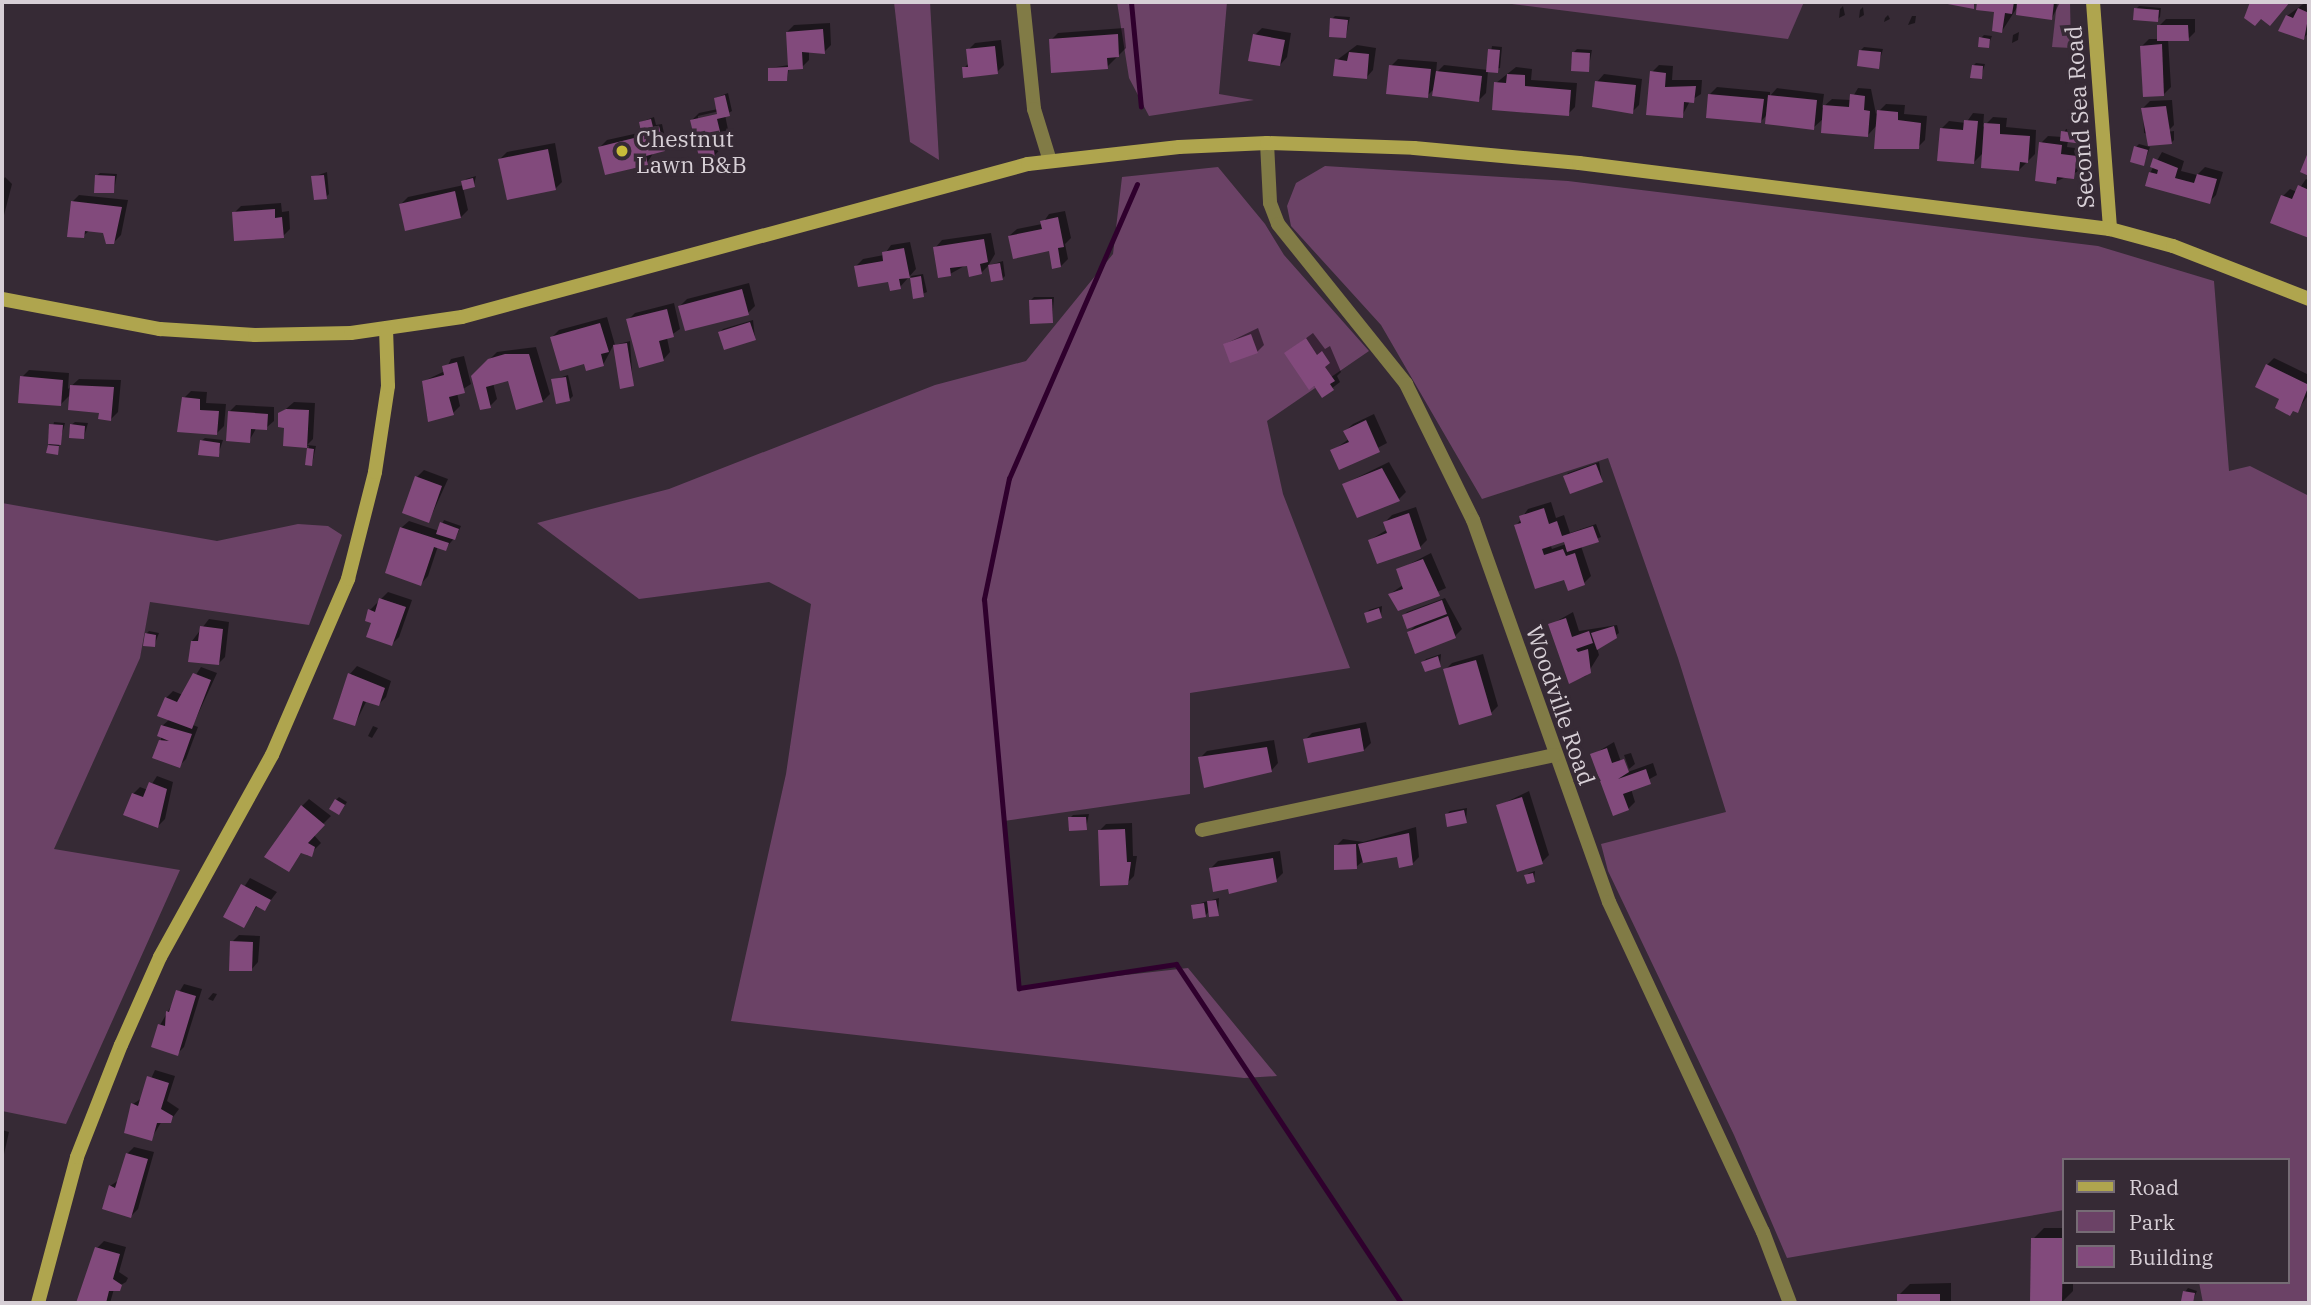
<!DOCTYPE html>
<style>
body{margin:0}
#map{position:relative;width:2311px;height:1305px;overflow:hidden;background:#362a35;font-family:"IBM Plex Serif",serif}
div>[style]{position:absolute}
.green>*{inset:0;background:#6b4266}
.shadow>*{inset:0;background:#0007}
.stream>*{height:5px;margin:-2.5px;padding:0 2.5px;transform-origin:2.5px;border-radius:2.5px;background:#2f002d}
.building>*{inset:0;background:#824a7c}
.street>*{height:14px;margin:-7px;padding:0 7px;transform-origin:7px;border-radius:7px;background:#817b46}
.secondary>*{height:14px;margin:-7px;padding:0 7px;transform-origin:7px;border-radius:7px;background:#afa54e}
.dots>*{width:19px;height:19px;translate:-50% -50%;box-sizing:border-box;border:4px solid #362a35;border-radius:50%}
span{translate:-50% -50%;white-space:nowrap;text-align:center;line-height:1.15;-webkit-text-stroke:7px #362a35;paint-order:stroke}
.street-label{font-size:23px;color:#d7cfd6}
.poi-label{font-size:23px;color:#d7cfd6}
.left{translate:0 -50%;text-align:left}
.frame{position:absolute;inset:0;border:4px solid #d7cfd6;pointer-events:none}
.legend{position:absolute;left:2062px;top:1158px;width:228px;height:126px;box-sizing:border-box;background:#362a35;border:2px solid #766c75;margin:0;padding:9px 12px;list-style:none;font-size:21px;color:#d7cfd6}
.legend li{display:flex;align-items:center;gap:14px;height:35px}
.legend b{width:35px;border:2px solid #766c75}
</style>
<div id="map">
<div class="green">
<div style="clip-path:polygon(894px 2px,930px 2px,939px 160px,910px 142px)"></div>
<div style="clip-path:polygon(1117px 2px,1227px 2px,1219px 94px,1254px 100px,1149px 116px,1129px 78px)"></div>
<div style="clip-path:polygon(1496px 2px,1804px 2px,1788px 39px)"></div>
<div style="clip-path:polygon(2057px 2px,2070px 2px,2071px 48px,2052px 47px)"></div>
<div style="clip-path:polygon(1325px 166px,1568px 181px,2098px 246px,2214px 281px,2229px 471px,2250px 466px,2309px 496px,2309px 1303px,2203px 1303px,2199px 1282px,2288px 1282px,2288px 1160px,2064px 1160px,2064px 1210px,1787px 1258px,1734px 1135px,1608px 871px,1601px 844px,1726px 812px,1678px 658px,1608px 458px,1482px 499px,1381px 325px,1291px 226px,1287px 206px,1296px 183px)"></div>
<div style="clip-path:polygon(1218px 167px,1265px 224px,1284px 255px,1369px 351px,1267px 421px,1283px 494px,1350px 668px,1190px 693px,1190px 794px,1004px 821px,1019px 987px,1188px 968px,1277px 1076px,1244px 1078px,731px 1021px,786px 774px,811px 604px,769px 582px,639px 599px,537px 523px,669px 489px,935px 385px,1026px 361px,1113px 254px,1122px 177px)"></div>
<div style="clip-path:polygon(2px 503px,217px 541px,298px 524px,328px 526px,342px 535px,309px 625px,150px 602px,140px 658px,54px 849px,180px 870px,66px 1124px,2px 1111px)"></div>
</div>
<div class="shadow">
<div style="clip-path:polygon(1979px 2px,2060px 2px,2052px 18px,2018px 6px,2002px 31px,1996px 11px,1978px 8px)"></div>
<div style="clip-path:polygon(2306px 2px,2309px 32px,2304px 38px,2287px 16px)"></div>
<div style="clip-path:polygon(1843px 6px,1845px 15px,1839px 18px,1840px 9px)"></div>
<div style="clip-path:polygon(2139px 6px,2161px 8px,2160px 17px,2157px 20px,2136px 9px)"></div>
<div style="clip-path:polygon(1863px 7px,1864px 15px,1859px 18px,1860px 10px)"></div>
<div style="clip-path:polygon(1888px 15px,1890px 19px,1884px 22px,1885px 18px)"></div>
<div style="clip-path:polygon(1335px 16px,1350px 17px,1346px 36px,1332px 19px)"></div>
<div style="clip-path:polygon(1912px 16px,1916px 16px,1915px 23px,1908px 25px)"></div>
<div style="clip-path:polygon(2166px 19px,2195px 19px,2195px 32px,2188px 39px,2168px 39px,2171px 87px,2164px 94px,2142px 46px,2149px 39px,2159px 39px,2159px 26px)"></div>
<div style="clip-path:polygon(830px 23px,831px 45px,824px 52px,809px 51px,809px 60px,802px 67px,789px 68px,787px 80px,770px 68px,789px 65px,787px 32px,794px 25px)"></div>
<div style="clip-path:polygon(1124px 28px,1126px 48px,1107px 67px,1051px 40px,1058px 33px)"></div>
<div style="clip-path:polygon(1262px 28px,1291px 33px,1287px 57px,1280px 65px,1255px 35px)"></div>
<div style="clip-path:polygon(2019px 32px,2018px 40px,2012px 43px,2013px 35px)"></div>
<div style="clip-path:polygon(1984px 35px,1992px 36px,1988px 46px,1981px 38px)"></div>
<div style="clip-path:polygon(1001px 40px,1004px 65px,997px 72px,964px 68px,969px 63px,968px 50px,975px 43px)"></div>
<div style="clip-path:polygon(1357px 45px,1376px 48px,1373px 70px,1366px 78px,1337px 60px)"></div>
<div style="clip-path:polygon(1492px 46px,1502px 47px,1500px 68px,1488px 71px,1486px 93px,1479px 100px,1435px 88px,1427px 96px,1391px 66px,1398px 59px,1437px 62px,1436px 73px,1444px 65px,1488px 70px)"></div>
<div style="clip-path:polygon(1864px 47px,1883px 49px,1878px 67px,1861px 50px)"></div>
<div style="clip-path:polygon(1577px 49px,1592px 50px,1588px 71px,1574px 52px)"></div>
<div style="clip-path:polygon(1976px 63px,1985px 64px,1981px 77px,1973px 66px)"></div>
<div style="clip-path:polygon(1659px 65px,1673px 66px,1672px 80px,1702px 80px,1701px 94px,1690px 101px,1682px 116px,1652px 72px)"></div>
<div style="clip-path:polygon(1516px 67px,1532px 69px,1531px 80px,1577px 83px,1575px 107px,1568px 114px,1496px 83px)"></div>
<div style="clip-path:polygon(1604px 74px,1642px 79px,1639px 105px,1632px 112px,1597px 82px)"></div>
<div style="clip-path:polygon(1717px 87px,1770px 92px,1770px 96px,1777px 88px,1824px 94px,1822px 108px,1832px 99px,1851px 100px,1858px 88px,1871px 89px,1876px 114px,1886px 104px,1905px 105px,1904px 114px,1927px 116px,1925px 140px,1918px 147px,1878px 124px,1868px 135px,1824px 118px,1813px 128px,1768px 114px,1761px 121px,1710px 94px)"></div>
<div style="clip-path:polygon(evenodd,728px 93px,732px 111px,725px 115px,730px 139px,714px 156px,692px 120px,699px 113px,718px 109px,715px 98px,728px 93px,724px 110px,725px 113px,698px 120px,698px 116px,724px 110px)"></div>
<div style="clip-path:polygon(2172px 100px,2174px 125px,2167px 132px,2174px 131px,2174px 140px,2171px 143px,2144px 133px,2143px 108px,2150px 101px)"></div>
<div style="clip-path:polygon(1973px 113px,1984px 114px,1983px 127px,1993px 117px,2007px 118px,2006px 127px,2036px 130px,2035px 154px,2019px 170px,1984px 152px,1973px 163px,1942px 128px,1949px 121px,1966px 123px)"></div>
<div style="clip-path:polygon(654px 117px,656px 125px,662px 124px,667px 147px,654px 152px,647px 163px,600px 147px,607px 140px,643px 132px,641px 122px)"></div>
<div style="clip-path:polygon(2066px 129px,2086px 131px,2082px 142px,2068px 140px,2067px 147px,2083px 149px,2081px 170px,2055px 182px,2041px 143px,2048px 136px,2062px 137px)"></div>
<div style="clip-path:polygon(555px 143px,562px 182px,555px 189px,500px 159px,507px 152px)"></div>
<div style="clip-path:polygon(2139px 144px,2150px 147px,2144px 164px,2136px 147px)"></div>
<div style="clip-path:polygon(2162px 152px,2184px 161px,2181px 171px,2197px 175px,2205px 167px,2223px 172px,2216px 195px,2209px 202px,2150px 173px)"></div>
<div style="clip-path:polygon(327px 172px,329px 194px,326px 197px,313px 177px)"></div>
<div style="clip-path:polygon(100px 173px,117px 174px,114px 191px,96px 176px)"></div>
<div style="clip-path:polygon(476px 176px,474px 185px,463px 188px,468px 210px,461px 217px,401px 204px,408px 197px,464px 185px,466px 179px)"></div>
<div style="clip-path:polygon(5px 177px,12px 184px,2px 223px,2px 182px)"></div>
<div style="clip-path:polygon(2306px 179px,2309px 181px,2309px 236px,2272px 222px,2283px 196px,2290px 189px,2297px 192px)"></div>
<div style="clip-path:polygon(79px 195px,128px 200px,121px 235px,114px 242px,105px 232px,90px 230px,83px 236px,72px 202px)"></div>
<div style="clip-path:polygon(281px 203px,282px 212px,289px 211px,290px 229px,283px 236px,234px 213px,241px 206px)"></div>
<div style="clip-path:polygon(1065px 211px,1071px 238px,1065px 244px,1068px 259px,1061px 266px,1050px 249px,1009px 236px,1017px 229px,1042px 224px,1049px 214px)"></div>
<div style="clip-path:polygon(991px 233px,995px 254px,988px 266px,981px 273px,968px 264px,950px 274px,935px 248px,942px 240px)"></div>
<div style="clip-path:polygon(910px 242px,916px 269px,900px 287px,856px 266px,863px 259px,884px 255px,891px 245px)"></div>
<div style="clip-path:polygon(1003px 261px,1005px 276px,1002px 279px,990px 265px)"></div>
<div style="clip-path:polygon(923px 274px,927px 292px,915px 297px,911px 276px)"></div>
<div style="clip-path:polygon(749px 283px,755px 306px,748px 313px,680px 306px,687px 299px)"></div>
<div style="clip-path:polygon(1034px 297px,1054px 297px,1052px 322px,1031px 300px)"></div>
<div style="clip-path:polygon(674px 303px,680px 329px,667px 338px,670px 352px,663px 360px,628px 320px,635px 313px)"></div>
<div style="clip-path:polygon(607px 317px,615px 345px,630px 341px,633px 385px,621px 387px,614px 344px,603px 365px,585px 362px,552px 337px,559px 330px)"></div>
<div style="clip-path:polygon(753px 320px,755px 338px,720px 332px,723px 329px)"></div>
<div style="clip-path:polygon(1258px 328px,1264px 345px,1257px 352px,1225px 344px)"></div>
<div style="clip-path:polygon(1313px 333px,1325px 349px,1330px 346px,1341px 372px,1337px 376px,1340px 382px,1322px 396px,1286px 353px)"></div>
<div style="clip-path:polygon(536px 347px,550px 394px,543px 401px,509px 379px,493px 383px,497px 399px,490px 406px,473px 376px,497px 352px)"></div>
<div style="clip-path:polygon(464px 356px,471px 384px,457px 393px,460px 406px,453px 413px,424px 381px,445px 371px,451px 359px)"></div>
<div style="clip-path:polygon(2274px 358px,2309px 375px,2309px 394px,2297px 411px,2282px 398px,2267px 365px)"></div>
<div style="clip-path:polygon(29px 370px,69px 373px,68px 389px,79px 379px,121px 380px,118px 412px,111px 419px,71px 394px,60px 405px,22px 377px)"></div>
<div style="clip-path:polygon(568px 375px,573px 396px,570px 399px,553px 380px)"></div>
<div style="clip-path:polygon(191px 391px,207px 392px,206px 403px,226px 404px,224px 426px,217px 433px,184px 398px)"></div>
<div style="clip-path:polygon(294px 402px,315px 403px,313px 439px,307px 445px,316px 446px,312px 464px,307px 464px,309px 446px,284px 445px,286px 426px,280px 414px)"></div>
<div style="clip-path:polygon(236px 405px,274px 407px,274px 421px,266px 428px,257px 427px,249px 441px,229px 412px)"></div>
<div style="clip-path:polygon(1374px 414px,1387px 443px,1340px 468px,1332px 451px,1349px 439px,1345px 431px,1353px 424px)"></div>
<div style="clip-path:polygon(54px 422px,65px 423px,57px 453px,49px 446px)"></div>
<div style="clip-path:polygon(75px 422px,88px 423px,84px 437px,71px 425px)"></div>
<div style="clip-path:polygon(205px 438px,223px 440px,218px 455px,201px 441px)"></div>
<div style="clip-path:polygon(1389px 462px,1406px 492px,1399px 499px,1344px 484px)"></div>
<div style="clip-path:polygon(1599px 462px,1602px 481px,1565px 477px,1568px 473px)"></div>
<div style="clip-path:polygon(424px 470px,448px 479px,429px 521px,417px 477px)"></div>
<div style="clip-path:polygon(evenodd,1551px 502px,1556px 518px,1564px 515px,1570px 533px,1596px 524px,1601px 537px,1581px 546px,1591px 576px,1584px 583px,1565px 577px,1516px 526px,1528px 509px,1551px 502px,1565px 540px,1566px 544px,1552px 549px,1550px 544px,1565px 540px)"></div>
<div style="clip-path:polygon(1416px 507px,1427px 540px,1420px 547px,1370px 540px,1388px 529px,1385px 522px,1392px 515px)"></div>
<div style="clip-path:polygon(444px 520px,461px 526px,457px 535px,445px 549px,438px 546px,428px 576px,421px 584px,401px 528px,409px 521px,439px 531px)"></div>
<div style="clip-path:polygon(1431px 553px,1446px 588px,1399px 609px,1390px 594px,1403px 585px,1398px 570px)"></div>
<div style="clip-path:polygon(388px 592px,412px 600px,399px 637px,392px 644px,373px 622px,370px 610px)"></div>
<div style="clip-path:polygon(1445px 598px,1462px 629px,1455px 636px,1409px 632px,1418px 623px,1404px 615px,1407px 612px)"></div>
<div style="clip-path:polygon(1382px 606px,1381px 617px,1366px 614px,1369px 610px)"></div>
<div style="clip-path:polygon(1573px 612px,1579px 631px,1617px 625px,1619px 633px,1597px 648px,1599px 655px,1586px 676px,1570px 682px,1550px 625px)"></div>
<div style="clip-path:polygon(209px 619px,229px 622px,225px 657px,218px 664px,192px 641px)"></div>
<div style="clip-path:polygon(149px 631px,159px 633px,154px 646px,146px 634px)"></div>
<div style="clip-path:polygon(1441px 654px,1440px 665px,1423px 662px,1426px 659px)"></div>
<div style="clip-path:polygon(1483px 654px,1498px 706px,1491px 713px,1445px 670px,1452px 663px)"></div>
<div style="clip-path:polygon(357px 666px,391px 681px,386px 697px,379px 704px,367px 700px,355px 724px,335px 718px,350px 674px)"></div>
<div style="clip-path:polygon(201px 667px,217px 673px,193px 725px,198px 727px,186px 759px,179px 766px,161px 741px,162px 726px,170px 719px,166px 698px,173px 691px,183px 695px)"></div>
<div style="clip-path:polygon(1366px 722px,1371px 743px,1364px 750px,1305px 740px,1312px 733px)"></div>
<div style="clip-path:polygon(373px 726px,378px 728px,372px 738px,368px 736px)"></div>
<div style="clip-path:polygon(1274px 740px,1278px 763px,1271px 771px,1200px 758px,1207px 751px)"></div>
<div style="clip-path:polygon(1614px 742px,1625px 773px,1653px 763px,1657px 775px,1631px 789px,1635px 802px,1628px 809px,1592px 755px)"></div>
<div style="clip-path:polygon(1631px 753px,1635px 764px,1629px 769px,1624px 755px)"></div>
<div style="clip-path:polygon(157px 776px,173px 782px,165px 819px,158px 826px,133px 794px,140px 787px,148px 790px)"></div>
<div style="clip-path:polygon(1529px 791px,1549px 855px,1542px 862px,1498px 806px)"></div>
<div style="clip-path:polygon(339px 797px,347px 802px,342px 810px,336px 800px)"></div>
<div style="clip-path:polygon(309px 799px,331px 816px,313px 834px,321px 843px,308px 856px,302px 852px,289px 870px,302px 806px)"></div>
<div style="clip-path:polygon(1467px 808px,1466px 821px,1447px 814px,1450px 811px)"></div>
<div style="clip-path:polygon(1089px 814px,1086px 828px,1070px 818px,1073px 815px)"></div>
<div style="clip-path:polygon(1132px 823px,1133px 856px,1137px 856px,1134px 876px,1127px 883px,1099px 831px,1106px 824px)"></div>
<div style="clip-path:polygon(1416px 827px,1419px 857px,1412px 864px,1398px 855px,1362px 862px,1356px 867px,1336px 846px,1343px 839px,1363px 842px)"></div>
<div style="clip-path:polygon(1280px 851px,1283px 873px,1276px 880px,1229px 887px,1211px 868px,1218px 861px)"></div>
<div style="clip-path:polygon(1535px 871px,1534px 880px,1526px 876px,1529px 873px)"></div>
<div style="clip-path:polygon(250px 878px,277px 892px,264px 909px,258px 905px,243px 926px,225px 916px)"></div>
<div style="clip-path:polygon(1219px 898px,1218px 914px,1210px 910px,1206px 915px,1193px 905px)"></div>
<div style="clip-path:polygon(239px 935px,260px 936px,258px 962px,251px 970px,232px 942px)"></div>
<div style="clip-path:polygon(184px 984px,202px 989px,184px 1047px,177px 1054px,160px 1025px)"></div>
<div style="clip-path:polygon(213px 993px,217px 994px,213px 1001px,208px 999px)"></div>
<div style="clip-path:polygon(155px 1070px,175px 1076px,167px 1101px,179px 1109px,170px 1121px,162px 1121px,151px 1139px,133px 1104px,142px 1098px)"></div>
<div style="clip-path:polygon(2px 1130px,9px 1132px,2px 1163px)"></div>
<div style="clip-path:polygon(134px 1147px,154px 1152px,138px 1209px,131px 1216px,110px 1186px,119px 1180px,127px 1154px)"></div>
<div style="clip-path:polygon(2044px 1228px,2064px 1228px,2064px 1282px,2073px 1282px,2073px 1291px,2062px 1302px,2033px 1239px)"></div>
<div style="clip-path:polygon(104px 1241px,126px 1247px,119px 1272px,128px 1278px,126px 1282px,114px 1289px,110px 1303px,78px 1303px,97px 1248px)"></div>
<div style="clip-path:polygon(1951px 1283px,1951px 1303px,1899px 1303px,1899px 1295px,1910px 1284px)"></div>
<div style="clip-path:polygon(2188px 1288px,2197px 1291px,2192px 1302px,2185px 1292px)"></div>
</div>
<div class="stream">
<div style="left:1131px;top:2px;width:105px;rotate:84.6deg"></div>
<div style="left:1137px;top:184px;width:321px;rotate:113.5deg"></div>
<div style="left:1009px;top:478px;width:124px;rotate:101.7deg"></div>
<div style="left:984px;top:599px;width:391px;rotate:84.9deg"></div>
<div style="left:1019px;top:988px;width:159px;rotate:-8.7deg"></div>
<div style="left:1176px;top:964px;width:407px;rotate:56.4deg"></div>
</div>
<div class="building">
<div style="clip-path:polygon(1937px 2px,1974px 2px,1974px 9px)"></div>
<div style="clip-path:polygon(1977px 2px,2014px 2px,2012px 14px,2005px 13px,2002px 33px,1992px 31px,1994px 12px,1976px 10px)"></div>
<div style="clip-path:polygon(2017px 2px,2054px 2px,2052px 20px,2016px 15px)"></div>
<div style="clip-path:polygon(2250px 2px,2290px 2px,2270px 26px,2261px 19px,2255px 26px,2244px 18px)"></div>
<div style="clip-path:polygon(2134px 8px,2159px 10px,2158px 22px,2133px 20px)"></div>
<div style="clip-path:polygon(2298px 8px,2309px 13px,2304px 40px,2278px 31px,2286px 15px,2293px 18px)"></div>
<div style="clip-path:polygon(1330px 18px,1348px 20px,1346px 38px,1329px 37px)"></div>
<div style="clip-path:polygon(2157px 25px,2188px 25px,2189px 41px,2157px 41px)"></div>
<div style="clip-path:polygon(823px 29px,825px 54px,802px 52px,803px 69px,788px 70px,787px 81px,768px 81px,768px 68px,788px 67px,786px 32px)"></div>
<div style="clip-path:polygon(1118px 34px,1119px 57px,1107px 58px,1108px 69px,1051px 73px,1049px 39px)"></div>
<div style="clip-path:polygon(1253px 34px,1285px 40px,1280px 66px,1248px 61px)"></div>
<div style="clip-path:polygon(1979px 37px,1990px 39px,1989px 48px,1978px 47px)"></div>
<div style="clip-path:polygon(2162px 44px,2164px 96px,2143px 97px,2140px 46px)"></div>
<div style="clip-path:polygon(995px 46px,998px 74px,963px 78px,962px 67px,968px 67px,966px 49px)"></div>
<div style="clip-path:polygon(1488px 49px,1500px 50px,1498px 73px,1486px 72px)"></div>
<div style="clip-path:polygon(1859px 50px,1881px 52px,1879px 69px,1857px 66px)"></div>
<div style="clip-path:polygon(1349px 52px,1369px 54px,1367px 79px,1333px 76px,1335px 59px,1347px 61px)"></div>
<div style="clip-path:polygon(1572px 52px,1590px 53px,1589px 72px,1571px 71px)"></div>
<div style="clip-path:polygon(1389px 65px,1431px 69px,1428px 98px,1386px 94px)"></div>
<div style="clip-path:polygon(1972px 65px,1983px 66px,1982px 79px,1970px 78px)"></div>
<div style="clip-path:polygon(1436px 71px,1482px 76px,1479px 102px,1432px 96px)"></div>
<div style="clip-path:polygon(1650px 71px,1666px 73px,1665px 87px,1696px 86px,1694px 103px,1684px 102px,1683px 118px,1646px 115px)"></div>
<div style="clip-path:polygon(1507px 74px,1525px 75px,1525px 86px,1571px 90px,1569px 116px,1492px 110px,1494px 82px,1506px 83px)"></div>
<div style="clip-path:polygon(1595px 81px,1636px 85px,1633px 114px,1592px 107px)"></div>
<div style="clip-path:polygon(1708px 94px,1764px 99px,1761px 123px,1706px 118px)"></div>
<div style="clip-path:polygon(1850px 94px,1865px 96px,1864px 110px,1870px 111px,1868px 137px,1821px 133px,1823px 105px,1849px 107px)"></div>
<div style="clip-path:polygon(725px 95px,730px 116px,717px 119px,724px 148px,714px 150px,715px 158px,700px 161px,690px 120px,717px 114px,714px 98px)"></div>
<div style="clip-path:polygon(1768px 95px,1817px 100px,1814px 130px,1765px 124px)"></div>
<div style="clip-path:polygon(2166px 106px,2172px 144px,2148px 146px,2141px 108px)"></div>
<div style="clip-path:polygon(1877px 110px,1898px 112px,1898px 120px,1921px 123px,1919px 149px,1874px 149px)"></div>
<div style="clip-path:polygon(651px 119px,653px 127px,659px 126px,665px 151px,646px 156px,648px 165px,605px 175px,598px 147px,642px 136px,639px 122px)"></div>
<div style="clip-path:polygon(1964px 120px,1978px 121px,1974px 164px,1937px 161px,1940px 128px,1963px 130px)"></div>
<div style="clip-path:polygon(1984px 123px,2000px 124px,2000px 134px,2030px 136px,2028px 163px,2020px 162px,2019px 171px,1981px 168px)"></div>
<div style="clip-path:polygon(2061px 131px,2084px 134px,2083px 144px,2060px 141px)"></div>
<div style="clip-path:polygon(2039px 142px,2062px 145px,2061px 154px,2077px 156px,2074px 179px,2057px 177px,2056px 184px,2035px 181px)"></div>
<div style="clip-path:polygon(2134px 146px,2148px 150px,2144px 166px,2130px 162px)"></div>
<div style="clip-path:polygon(548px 149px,556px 190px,507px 200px,498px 159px)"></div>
<div style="clip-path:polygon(2309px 150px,2309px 176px,2300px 172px)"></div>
<div style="clip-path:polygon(2153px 158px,2178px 168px,2175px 178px,2194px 183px,2197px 174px,2217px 179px,2210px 204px,2145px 186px,2149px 172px,2157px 174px,2158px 170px,2150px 167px)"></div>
<div style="clip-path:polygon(95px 175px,115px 176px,114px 193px,94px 193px)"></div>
<div style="clip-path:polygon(324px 175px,327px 199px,314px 200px,311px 176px)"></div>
<div style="clip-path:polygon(473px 178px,475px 187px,463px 190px,461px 181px)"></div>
<div style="clip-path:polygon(2298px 185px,2309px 190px,2309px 238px,2270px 223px,2281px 195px,2292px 199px)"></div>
<div style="clip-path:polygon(455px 191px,461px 218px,405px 231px,399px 204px)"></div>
<div style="clip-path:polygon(71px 201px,122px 207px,114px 244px,106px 244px,103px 233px,85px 231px,84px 238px,67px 237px)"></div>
<div style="clip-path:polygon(275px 209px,275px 218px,282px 217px,284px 238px,234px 241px,232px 212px)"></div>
<div style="clip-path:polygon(1058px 217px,1064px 247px,1058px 248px,1061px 267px,1052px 269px,1049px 251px,1013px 259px,1008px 236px,1042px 229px,1040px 221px)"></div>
<div style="clip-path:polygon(984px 239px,988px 262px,980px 264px,982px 274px,969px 277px,967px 266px,950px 268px,951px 276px,938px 278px,933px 247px)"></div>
<div style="clip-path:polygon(904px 248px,910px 278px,899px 279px,901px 289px,890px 291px,888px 282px,858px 287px,854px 266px,883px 261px,882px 252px)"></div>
<div style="clip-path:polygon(1000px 263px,1003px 280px,991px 282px,988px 265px)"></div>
<div style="clip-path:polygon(921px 276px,924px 297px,913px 299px,910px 278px)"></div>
<div style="clip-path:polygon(742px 289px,749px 315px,685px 331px,678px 306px)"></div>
<div style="clip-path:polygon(1052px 299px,1053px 323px,1030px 324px,1029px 300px)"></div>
<div style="clip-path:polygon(667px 309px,674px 337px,659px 341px,664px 361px,639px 368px,626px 319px)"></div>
<div style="clip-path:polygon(750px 322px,756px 340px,724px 350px,718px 332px)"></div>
<div style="clip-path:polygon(600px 323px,609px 352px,601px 354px,604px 366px,586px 371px,584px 364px,560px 371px,550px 337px)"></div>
<div style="clip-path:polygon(1251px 334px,1258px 353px,1230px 363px,1223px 344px)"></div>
<div style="clip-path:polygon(1306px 338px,1317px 355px,1322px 351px,1330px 363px,1325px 367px,1335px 381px,1330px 384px,1334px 390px,1322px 398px,1314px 386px,1309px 390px,1284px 353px)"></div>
<div style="clip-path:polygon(627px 343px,634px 386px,620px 389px,613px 345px)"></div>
<div style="clip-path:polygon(505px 354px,529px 354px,543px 402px,516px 410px,508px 381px,486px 387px,491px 408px,480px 410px,471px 376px,488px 359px)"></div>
<div style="clip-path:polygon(457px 362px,465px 393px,449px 397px,454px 415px,428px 422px,422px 381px,444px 375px,442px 366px)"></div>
<div style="clip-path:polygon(2266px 364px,2309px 385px,2298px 413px,2293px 411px,2290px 416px,2275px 408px,2279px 399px,2255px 387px)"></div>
<div style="clip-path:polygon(20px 376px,63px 380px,61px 406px,18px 403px)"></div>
<div style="clip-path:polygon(566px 377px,570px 401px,556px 404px,551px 379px)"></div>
<div style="clip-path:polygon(70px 385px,114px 387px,111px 421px,98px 419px,99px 413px,68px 410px)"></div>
<div style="clip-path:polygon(182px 397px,200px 399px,200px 410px,219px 411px,217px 435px,177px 432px)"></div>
<div style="clip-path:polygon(286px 409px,309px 410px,307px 448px,283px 446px,284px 428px,278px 427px,278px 413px)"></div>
<div style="clip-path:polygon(228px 411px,268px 414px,267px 430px,251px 429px,250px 443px,226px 441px)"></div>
<div style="clip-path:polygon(1366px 420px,1380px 452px,1339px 470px,1330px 450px,1349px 442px,1343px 431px)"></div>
<div style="clip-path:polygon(49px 424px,63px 425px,61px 445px,48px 444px)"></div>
<div style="clip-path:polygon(70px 424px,85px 426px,84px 439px,69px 438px)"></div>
<div style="clip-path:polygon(200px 440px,220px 443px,219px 457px,198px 455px)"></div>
<div style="clip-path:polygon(48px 445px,59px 446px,58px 455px,46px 453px)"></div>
<div style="clip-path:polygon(307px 448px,314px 449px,312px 466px,305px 465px)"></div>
<div style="clip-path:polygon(1596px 464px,1603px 482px,1570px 494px,1563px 476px)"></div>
<div style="clip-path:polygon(1382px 468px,1400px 501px,1357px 518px,1342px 484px)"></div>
<div style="clip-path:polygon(415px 476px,442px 486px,429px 523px,402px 513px)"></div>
<div style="clip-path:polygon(1544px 508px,1549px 524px,1557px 521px,1562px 536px,1593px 526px,1599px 542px,1567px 552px,1564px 542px,1542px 549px,1544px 555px,1563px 549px,1566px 556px,1575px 553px,1585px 585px,1568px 591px,1564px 580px,1535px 589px,1514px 525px,1521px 523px,1519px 516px)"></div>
<div style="clip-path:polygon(1409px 513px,1421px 549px,1377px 564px,1368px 540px,1387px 533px,1383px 522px)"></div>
<div style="clip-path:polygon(440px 522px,459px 529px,455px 540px,436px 534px)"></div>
<div style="clip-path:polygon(400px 527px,449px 543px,446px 551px,434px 547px,421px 586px,385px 573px)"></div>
<div style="clip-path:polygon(1423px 559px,1440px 596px,1398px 611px,1388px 594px,1403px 589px,1396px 569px)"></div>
<div style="clip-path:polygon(379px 598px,406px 607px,392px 646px,366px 637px,371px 623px,365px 621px,368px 609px,375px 612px)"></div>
<div style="clip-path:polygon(1442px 600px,1447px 614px,1407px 629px,1402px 615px)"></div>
<div style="clip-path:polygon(1379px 608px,1382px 618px,1367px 623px,1364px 613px)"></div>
<div style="clip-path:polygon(1448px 616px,1456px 638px,1415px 654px,1407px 632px)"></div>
<div style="clip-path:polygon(1566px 618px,1572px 637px,1589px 631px,1593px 643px,1576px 649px,1578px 652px,1588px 649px,1591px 673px,1569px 684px,1548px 624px)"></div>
<div style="clip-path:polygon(200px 626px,223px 629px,219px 665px,188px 662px,191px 641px,198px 641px)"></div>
<div style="clip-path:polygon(1614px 626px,1617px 638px,1597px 650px,1591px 633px)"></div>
<div style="clip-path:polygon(145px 633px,156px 635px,155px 647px,143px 646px)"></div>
<div style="clip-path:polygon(1438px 656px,1441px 667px,1425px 672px,1421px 662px)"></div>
<div style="clip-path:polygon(1476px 660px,1492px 715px,1459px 725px,1443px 669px)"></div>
<div style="clip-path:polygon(193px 673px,211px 680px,192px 729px,157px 716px,165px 697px,177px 702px)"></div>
<div style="clip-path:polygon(348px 673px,385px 688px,379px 706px,363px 701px,355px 726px,333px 719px)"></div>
<div style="clip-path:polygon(161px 725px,192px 734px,180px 768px,152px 758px,159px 740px,169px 741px,157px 736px)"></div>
<div style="clip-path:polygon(1360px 728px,1364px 751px,1308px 763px,1303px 739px)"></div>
<div style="clip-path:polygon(1267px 747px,1272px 772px,1204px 788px,1198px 757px)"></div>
<div style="clip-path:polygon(1607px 748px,1612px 763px,1624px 759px,1629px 772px,1618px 779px,1646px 769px,1651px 784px,1623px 794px,1629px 810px,1613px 816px,1590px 754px)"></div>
<div style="clip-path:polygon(149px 782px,167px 789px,158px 828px,123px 815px,132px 793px,143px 797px)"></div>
<div style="clip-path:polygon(1522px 797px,1543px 864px,1517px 872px,1496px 805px)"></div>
<div style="clip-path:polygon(335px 799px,345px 805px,339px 815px,329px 809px)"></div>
<div style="clip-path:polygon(301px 805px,325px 825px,308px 843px,315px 847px,312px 857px,301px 853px,289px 872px,264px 857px)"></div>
<div style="clip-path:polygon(1464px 810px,1467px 823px,1447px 827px,1445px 814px)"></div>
<div style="clip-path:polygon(1068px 817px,1086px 817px,1087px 830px,1069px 831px)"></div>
<div style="clip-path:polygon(1125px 829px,1127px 862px,1131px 862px,1128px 885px,1100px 886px,1098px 830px)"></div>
<div style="clip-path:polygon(1409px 833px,1413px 865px,1399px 868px,1397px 857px,1363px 863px,1358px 844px)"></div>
<div style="clip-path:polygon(1356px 844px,1357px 869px,1334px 870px,1334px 845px)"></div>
<div style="clip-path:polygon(1273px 858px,1277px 882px,1229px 894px,1228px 889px,1213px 892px,1209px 868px)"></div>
<div style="clip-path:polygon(1533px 873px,1535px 882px,1527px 884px,1524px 875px)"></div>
<div style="clip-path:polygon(241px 884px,271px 900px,265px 911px,256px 906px,244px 928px,223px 917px)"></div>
<div style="clip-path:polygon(1216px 900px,1219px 916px,1209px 917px,1207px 901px)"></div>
<div style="clip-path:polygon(1204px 903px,1206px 917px,1193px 919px,1191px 905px)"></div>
<div style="clip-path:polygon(230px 941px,253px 942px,252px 971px,229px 971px)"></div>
<div style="clip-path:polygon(176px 990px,196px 996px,178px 1056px,151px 1047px,158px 1024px,165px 1026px,166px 1011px,169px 1012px)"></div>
<div style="clip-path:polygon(147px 1076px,169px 1083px,161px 1109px,173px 1116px,171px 1123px,157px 1123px,152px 1141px,124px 1133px,131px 1103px,138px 1106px)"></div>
<div style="clip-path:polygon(126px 1153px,148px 1159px,131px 1218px,102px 1209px,109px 1185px,115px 1188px)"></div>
<div style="clip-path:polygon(2031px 1238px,2063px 1238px,2062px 1303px,2030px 1303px)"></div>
<div style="clip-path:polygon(95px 1247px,120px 1254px,113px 1279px,122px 1285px,120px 1291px,109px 1291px,106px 1303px,76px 1303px)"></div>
<div style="clip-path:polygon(2183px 1291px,2195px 1293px,2193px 1303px,2181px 1301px)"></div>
<div style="clip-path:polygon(1897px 1294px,1940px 1294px,1940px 1303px,1897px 1303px)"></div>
</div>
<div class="street">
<div style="left:1023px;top:2px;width:108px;rotate:84.1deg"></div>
<div style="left:1034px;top:109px;width:54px;rotate:72.9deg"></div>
<div style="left:1267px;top:143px;width:60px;rotate:87.1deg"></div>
<div style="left:1270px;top:203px;width:22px;rotate:69deg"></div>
<div style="left:1278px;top:224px;width:205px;rotate:51.3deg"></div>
<div style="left:1406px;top:384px;width:152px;rotate:63.8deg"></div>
<div style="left:1473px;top:520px;width:405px;rotate:70.4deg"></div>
<div style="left:1609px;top:902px;width:364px;rotate:65deg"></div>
<div style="left:1763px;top:1232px;width:76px;rotate:69.2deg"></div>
<div style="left:1202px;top:830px;width:361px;rotate:-12deg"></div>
</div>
<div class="secondary">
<div style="left:2093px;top:2px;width:228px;rotate:85.7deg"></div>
<div style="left:2px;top:299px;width:161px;rotate:10.8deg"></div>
<div style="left:160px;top:329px;width:95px;rotate:3.6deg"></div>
<div style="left:255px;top:335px;width:96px;rotate:-1.2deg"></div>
<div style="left:351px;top:333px;width:112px;rotate:-8.2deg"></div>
<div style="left:462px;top:317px;width:586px;rotate:-15.13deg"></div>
<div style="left:1028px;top:164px;width:152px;rotate:-6.4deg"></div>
<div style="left:1179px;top:147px;width:88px;rotate:-2.6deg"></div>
<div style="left:1267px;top:143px;width:147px;rotate:1.9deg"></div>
<div style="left:1414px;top:148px;width:166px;rotate:5.2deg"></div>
<div style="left:1579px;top:163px;width:535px;rotate:7.09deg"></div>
<div style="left:2110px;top:229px;width:65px;rotate:15.1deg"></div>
<div style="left:2173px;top:246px;width:146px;rotate:21.3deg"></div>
<div style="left:38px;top:1303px;width:151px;rotate:-75deg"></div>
<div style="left:77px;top:1157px;width:120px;rotate:-68.6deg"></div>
<div style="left:121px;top:1045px;width:96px;rotate:-66.1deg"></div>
<div style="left:160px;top:957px;width:231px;rotate:-61deg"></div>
<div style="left:272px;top:755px;width:192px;rotate:-66.6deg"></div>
<div style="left:348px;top:579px;width:110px;rotate:-75.8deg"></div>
<div style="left:375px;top:472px;width:87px;rotate:-81.4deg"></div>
<div style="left:388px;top:386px;width:57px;rotate:-92deg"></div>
</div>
<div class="dots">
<div style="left:622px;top:151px;background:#c9bb3a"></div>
</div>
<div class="street-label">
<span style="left:2079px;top:117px;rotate:-94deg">Second Sea Road</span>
<span style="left:1561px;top:705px;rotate:71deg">Woodville Road</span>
</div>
<div class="poi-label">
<span class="left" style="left:636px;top:151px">Chestnut<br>Lawn B&amp;B</span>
</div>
<div class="frame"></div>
<ul class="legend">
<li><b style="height:9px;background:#afa54e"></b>Road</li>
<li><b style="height:19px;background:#6b4266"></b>Park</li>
<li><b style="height:19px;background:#824a7c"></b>Building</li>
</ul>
</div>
